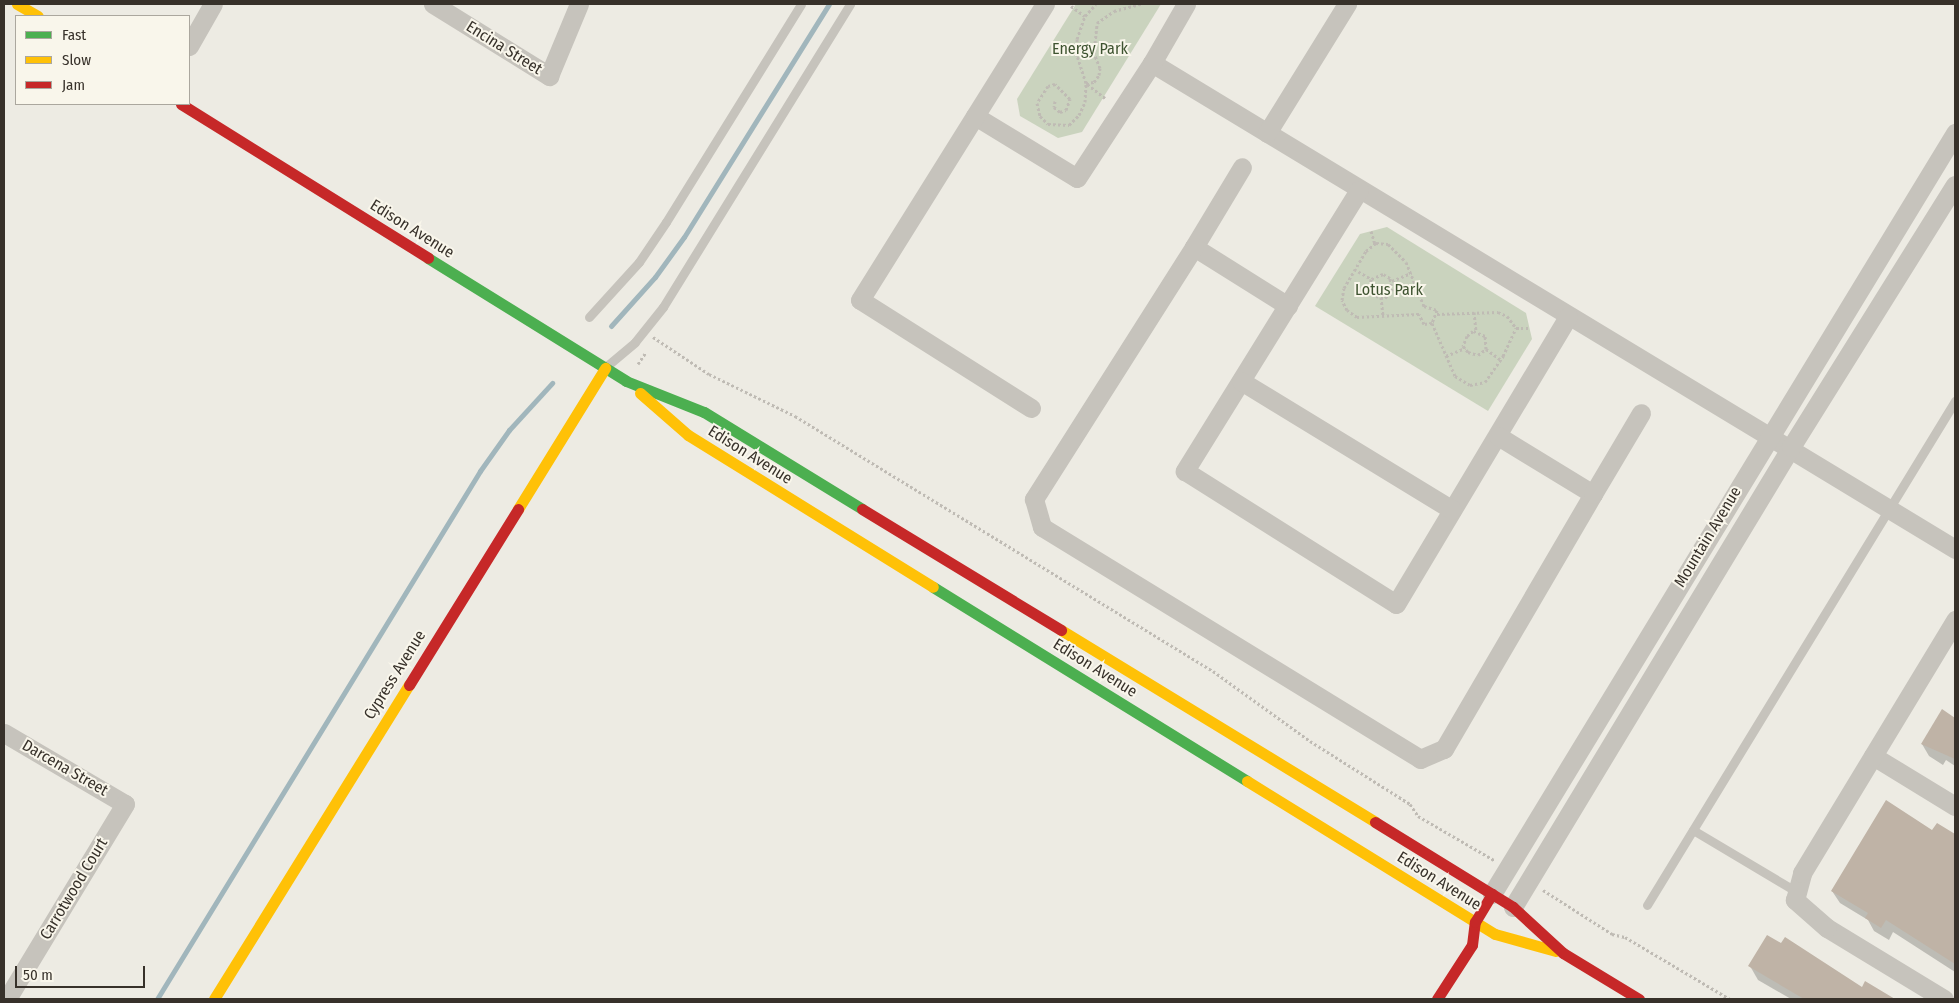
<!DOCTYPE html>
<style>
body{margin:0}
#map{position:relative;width:1959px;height:1003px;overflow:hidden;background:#edebe3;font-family:"Fira Sans Condensed",sans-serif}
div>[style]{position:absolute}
.green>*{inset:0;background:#cad3be}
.shadow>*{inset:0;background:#0003}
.stream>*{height:5px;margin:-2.5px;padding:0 2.5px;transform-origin:2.5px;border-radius:2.5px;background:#a1b6bc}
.building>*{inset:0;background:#bfb3a6}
.path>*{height:3px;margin-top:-1.5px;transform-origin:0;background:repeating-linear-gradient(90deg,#bfbbb4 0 2.5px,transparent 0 5px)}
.lane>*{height:9px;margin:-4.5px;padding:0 4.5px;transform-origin:4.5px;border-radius:4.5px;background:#c6c3bc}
.street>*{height:19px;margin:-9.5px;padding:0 9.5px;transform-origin:9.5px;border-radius:9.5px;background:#c6c3bc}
.fast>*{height:11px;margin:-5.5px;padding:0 5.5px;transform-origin:5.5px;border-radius:5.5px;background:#4caf50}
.slow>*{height:11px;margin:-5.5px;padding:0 5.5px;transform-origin:5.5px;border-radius:5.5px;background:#ffc107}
.jam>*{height:11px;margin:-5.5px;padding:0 5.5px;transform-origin:5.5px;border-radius:5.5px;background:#c62828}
span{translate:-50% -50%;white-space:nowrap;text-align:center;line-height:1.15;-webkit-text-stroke:4px #f9f6eb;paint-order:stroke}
.street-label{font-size:16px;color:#37312a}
.park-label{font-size:16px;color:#3e5330}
.frame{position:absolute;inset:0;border:5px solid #37312a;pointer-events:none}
.legend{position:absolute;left:15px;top:15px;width:175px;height:90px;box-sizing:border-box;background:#f9f6eb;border:1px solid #aba79e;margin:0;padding:6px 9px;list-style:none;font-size:15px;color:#37312a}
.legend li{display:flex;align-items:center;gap:10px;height:25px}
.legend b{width:25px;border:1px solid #aba79e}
.scale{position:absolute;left:15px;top:966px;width:130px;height:22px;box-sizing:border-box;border:2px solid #37312a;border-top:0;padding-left:6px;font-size:15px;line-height:18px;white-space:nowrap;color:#37312a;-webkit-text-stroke:4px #f9f6eb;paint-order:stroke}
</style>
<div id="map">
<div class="green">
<div style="clip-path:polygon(1076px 4px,1161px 4px,1082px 132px,1058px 138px,1020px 116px,1017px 99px)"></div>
<div style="clip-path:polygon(1387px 227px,1526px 313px,1532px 339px,1488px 411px,1315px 306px,1360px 234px)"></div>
</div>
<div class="shadow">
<div style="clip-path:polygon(1942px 711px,1955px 719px,1955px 766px,1946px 760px,1943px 765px,1929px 756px,1922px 744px)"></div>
<div style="clip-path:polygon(1933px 832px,1952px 834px,1955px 840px,1955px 972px,1893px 932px,1889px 940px,1874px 931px,1868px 920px,1840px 903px,1832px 891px)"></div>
<div style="clip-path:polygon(1750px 966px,1862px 988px,1894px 999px,1791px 999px,1758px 980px)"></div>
</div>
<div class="stream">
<div style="left:611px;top:326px;width:66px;rotate:-48.1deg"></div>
<div style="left:655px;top:277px;width:49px;rotate:-54.1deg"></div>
<div style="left:684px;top:237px;width:274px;rotate:-58.1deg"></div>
<div style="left:157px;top:999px;width:619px;rotate:-58.54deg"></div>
<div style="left:480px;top:471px;width:50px;rotate:-54.7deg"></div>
<div style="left:509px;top:430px;width:64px;rotate:-47.5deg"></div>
</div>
<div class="building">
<div style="clip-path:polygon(1942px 709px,1955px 718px,1955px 759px,1921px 744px)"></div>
<div style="clip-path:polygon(1886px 800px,1932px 830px,1937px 823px,1955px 834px,1955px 964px,1886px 920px,1881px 928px,1865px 918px,1868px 913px,1831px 891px)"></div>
<div style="clip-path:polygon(1767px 935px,1781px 943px,1785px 937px,1862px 987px,1865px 981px,1895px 999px,1804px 999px,1748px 966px)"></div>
</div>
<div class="path">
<div style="left:1071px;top:6px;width:17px;rotate:36deg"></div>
<div style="left:1105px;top:98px;width:24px;rotate:-142deg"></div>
<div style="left:1086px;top:83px;width:8px;rotate:-7deg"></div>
<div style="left:1094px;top:82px;width:9px;rotate:-54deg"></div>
<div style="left:1099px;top:75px;width:7px;rotate:-82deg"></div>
<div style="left:1100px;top:68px;width:16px;rotate:-112deg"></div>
<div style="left:1094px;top:53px;width:30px;rotate:-84deg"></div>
<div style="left:1097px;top:23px;width:21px;rotate:-35deg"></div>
<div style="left:1114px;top:11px;width:28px;rotate:-15deg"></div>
<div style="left:1055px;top:101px;width:6px;rotate:99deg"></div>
<div style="left:1054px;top:107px;width:8px;rotate:40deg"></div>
<div style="left:1060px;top:112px;width:6px;rotate:-18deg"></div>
<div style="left:1066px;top:110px;width:12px;rotate:-70deg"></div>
<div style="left:1070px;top:99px;width:21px;rotate:-135deg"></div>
<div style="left:1055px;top:84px;width:7px;rotate:164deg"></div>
<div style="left:1048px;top:86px;width:20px;rotate:123deg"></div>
<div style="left:1037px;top:103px;width:13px;rotate:77deg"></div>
<div style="left:1040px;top:116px;width:11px;rotate:45deg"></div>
<div style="left:1048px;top:124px;width:21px;rotate:3deg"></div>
<div style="left:1069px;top:125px;width:14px;rotate:-45deg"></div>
<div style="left:1079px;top:115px;width:14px;rotate:-65deg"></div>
<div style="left:1085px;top:102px;width:19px;rotate:-87deg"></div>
<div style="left:1086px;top:83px;width:28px;rotate:-108deg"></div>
<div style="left:1077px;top:56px;width:17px;rotate:-90deg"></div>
<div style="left:1077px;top:39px;width:24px;rotate:-71deg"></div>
<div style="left:1085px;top:16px;width:16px;rotate:-47deg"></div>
<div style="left:1371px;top:231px;width:14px;rotate:73deg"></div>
<div style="left:1354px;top:269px;width:20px;rotate:30deg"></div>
<div style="left:1371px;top:279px;width:9px;rotate:96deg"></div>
<div style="left:1370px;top:288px;width:10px;rotate:53deg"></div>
<div style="left:1376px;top:296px;width:9px;rotate:13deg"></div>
<div style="left:1385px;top:298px;width:10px;rotate:-45deg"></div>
<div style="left:1392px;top:291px;width:13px;rotate:-99deg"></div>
<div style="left:1390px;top:278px;width:8px;rotate:-150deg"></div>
<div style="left:1383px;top:274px;width:13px;rotate:157deg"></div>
<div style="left:1392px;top:281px;width:21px;rotate:-23deg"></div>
<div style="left:1381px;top:297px;width:20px;rotate:84deg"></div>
<div style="left:1474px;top:312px;width:19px;rotate:84deg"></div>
<div style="left:1437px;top:314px;width:61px;rotate:-1.9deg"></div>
<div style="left:1498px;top:312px;width:10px;rotate:24deg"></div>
<div style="left:1507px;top:316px;width:15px;rotate:53deg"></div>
<div style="left:1432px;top:323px;width:8px;rotate:173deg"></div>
<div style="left:1424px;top:324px;width:11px;rotate:-117deg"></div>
<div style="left:1419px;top:314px;width:62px;rotate:177.2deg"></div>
<div style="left:1357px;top:317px;width:12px;rotate:-145deg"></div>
<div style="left:1347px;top:310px;width:11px;rotate:-117deg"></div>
<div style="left:1342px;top:300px;width:12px;rotate:-81deg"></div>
<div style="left:1344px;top:288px;width:43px;rotate:-59.3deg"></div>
<div style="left:1366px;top:251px;width:13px;rotate:-39deg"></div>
<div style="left:1376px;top:243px;width:12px;rotate:5deg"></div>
<div style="left:1388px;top:244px;width:25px;rotate:45deg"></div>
<div style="left:1406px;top:262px;width:48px;rotate:67.8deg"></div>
<div style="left:1424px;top:306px;width:14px;rotate:17deg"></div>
<div style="left:1437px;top:310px;width:14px;rotate:111deg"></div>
<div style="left:1432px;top:323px;width:58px;rotate:66.5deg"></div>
<div style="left:1455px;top:376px;width:17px;rotate:31deg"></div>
<div style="left:1470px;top:385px;width:15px;rotate:-11deg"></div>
<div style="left:1485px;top:382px;width:32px;rotate:-55deg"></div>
<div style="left:1503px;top:356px;width:31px;rotate:-65deg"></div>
<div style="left:1516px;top:328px;width:13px"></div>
<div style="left:653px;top:337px;width:67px;rotate:33.5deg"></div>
<div style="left:709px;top:374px;width:96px;rotate:26deg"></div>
<div style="left:795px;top:416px;width:490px;rotate:31.4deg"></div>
<div style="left:1213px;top:671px;width:120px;rotate:35.8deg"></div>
<div style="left:1310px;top:741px;width:118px;rotate:32.2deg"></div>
<div style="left:1410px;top:804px;width:14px;rotate:56deg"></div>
<div style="left:1418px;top:816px;width:88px;rotate:30.1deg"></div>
<div style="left:1486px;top:349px;width:13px;rotate:-94deg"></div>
<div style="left:1485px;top:336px;width:13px;rotate:-157deg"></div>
<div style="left:1473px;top:331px;width:8px;rotate:140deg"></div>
<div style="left:1467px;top:336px;width:11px;rotate:112deg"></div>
<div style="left:1463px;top:346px;width:8px;rotate:50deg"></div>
<div style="left:1468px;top:352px;width:10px;rotate:17deg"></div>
<div style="left:1478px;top:355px;width:10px;rotate:-37deg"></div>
<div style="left:1486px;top:349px;width:19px;rotate:36deg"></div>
<div style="left:1446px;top:356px;width:21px;rotate:-23deg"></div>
<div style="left:638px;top:364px;width:14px;rotate:-56deg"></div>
<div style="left:1543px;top:890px;width:82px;rotate:32.5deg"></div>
<div style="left:1612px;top:934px;width:13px;rotate:13deg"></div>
<div style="left:1625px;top:937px;width:122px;rotate:30.6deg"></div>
</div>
<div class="lane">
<div style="left:589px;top:317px;width:74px;rotate:-47.7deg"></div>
<div style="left:639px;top:262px;width:48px;rotate:-56deg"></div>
<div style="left:666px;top:222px;width:256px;rotate:-58.2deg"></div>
<div style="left:608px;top:365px;width:35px;rotate:-40deg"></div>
<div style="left:635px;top:342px;width:45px;rotate:-51.3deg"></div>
<div style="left:663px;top:307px;width:356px;rotate:-58.3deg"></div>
<div style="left:1693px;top:830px;width:121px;rotate:30.8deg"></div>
<div style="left:1647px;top:905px;width:591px;rotate:-58.57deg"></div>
</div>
<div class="street">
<div style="left:433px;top:4px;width:137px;rotate:31.8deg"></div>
<div style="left:549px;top:76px;width:78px;rotate:-67.4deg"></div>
<div style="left:189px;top:46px;width:48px;rotate:-60.3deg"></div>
<div style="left:1152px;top:63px;width:939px;rotate:31.18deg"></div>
<div style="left:975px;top:116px;width:119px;rotate:31.3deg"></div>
<div style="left:1077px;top:178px;width:137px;rotate:-56.9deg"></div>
<div style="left:1152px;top:63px;width:68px;rotate:-60deg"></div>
<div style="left:1267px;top:133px;width:152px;rotate:-58.2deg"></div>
<div style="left:1359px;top:190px;width:331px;rotate:121.8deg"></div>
<div style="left:1185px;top:471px;width:249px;rotate:32.2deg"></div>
<div style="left:1396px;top:604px;width:335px;rotate:-59.1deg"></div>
<div style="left:1194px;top:247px;width:93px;rotate:-59deg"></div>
<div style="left:1288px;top:306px;width:111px;rotate:-147.9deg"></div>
<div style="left:1194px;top:247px;width:299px;rotate:122.4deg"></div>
<div style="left:1034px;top:499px;width:29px;rotate:74deg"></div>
<div style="left:1042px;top:527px;width:444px;rotate:31.5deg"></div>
<div style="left:1420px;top:759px;width:26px;rotate:-23deg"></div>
<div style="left:1444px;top:749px;width:295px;rotate:-59.7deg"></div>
<div style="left:1593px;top:494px;width:111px;rotate:-148.6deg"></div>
<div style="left:1241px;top:381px;width:247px;rotate:31.4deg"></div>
<div style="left:1031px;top:408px;width:202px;rotate:-147.7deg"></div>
<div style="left:860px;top:300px;width:349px;rotate:-58deg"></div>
<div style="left:1593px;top:494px;width:94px;rotate:-59.3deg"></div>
<div style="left:4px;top:733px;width:140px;rotate:30.4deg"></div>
<div style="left:125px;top:804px;width:228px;rotate:121.2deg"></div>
<div style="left:1873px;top:756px;width:96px;rotate:31.4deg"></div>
<div style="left:1492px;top:894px;width:891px;rotate:-58.68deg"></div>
<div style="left:1513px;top:907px;width:537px;rotate:-58.85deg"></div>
<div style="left:1791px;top:447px;width:309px;rotate:-58deg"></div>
<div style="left:1944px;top:999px;width:137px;rotate:-148.7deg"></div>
<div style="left:1827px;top:928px;width:43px;rotate:-138.8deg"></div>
<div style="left:1795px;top:900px;width:28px;rotate:-75deg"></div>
<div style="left:1802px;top:873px;width:296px;rotate:-58.8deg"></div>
</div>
<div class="fast">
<div style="left:428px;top:258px;width:233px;rotate:31.8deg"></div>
<div style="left:626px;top:381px;width:84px;rotate:21.7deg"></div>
<div style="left:704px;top:412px;width:185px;rotate:31.5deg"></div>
<div style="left:933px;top:587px;width:369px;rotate:31.7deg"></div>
</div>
<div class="slow">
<div style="left:17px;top:4px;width:24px;rotate:30deg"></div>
<div style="left:640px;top:393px;width:64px;rotate:41.2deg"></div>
<div style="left:688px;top:435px;width:288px;rotate:31.8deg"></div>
<div style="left:518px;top:509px;width:166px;rotate:-58.3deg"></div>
<div style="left:1061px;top:630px;width:368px;rotate:31.4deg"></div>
<div style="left:1247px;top:781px;width:291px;rotate:31.7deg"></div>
<div style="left:1495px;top:934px;width:63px;rotate:15.6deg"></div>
<div style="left:214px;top:999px;width:370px;rotate:-58.2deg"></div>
</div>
<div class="jam">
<div style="left:181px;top:104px;width:291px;rotate:31.9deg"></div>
<div style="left:862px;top:509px;width:233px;rotate:31.3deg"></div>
<div style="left:409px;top:685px;width:207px;rotate:-58.2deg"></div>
<div style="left:1375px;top:822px;width:162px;rotate:31.6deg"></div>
<div style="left:1513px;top:907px;width:68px;rotate:42.6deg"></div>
<div style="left:1563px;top:953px;width:89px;rotate:31.2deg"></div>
<div style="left:1437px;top:999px;width:64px;rotate:-57.1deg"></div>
<div style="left:1472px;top:945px;width:23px;rotate:-83deg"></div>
<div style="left:1475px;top:922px;width:33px;rotate:-59deg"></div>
</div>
<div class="street-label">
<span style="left:504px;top:48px;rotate:32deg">Encina Street</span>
<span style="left:412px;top:229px;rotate:32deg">Edison Avenue</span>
<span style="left:750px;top:455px;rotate:32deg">Edison Avenue</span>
<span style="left:1708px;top:537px;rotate:-59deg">Mountain Avenue</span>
<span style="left:1095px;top:668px;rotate:32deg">Edison Avenue</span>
<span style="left:395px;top:675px;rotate:-58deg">Cypress Avenue</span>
<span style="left:65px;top:768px;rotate:30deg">Darcena Street</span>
<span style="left:1439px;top:881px;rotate:32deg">Edison Avenue</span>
<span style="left:74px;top:889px;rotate:-59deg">Carrotwood Court</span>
</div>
<div class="park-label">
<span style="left:1090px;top:49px">Energy Park</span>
<span style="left:1389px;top:290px">Lotus Park</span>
</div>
<div class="frame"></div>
<ul class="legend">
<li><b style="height:6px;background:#4caf50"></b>Fast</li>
<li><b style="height:6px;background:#ffc107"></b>Slow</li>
<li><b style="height:6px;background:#c62828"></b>Jam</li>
</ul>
<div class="scale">50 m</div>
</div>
